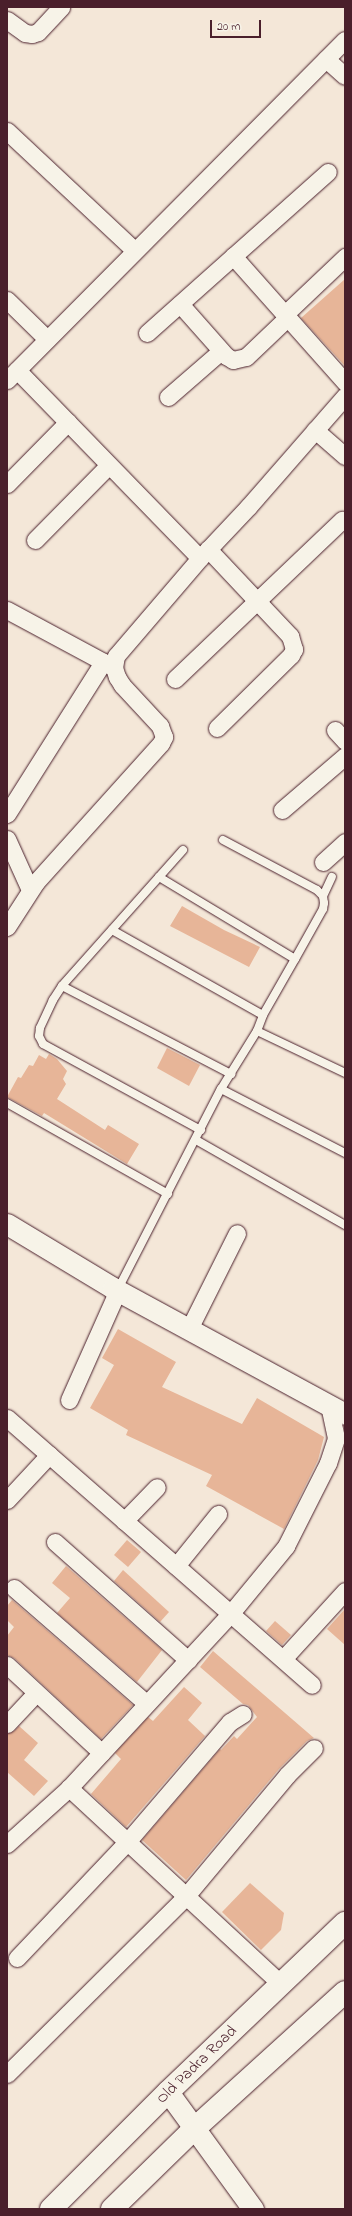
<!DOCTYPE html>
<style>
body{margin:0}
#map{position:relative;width:352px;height:2216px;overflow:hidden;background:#f4e7d8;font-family:"Indie Flower",sans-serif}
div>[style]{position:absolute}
.building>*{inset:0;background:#e7b598}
.roads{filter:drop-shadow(0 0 1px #4a1f2b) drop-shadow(0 0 1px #4a1f2b)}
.service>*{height:8px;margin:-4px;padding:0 4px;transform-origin:4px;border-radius:4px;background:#f7f3e8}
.minor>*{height:17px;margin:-8.5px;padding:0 8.5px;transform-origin:8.5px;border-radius:8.5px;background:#f7f3e8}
.tertiary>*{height:21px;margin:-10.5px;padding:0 10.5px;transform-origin:10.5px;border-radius:10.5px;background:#f7f3e8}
.primary>*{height:22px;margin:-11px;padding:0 11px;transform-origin:11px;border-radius:11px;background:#f7f3e8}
span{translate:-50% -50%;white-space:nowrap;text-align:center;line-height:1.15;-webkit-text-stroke:4px #f7f3e8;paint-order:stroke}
.street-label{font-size:16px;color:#4a1f2b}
.frame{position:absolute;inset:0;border:8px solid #4a1f2b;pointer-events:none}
.scale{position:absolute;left:210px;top:20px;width:51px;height:18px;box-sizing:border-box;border:2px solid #4a1f2b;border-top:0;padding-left:5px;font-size:12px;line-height:14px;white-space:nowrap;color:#4a1f2b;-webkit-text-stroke:3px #f7f3e8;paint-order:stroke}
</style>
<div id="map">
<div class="building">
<div style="clip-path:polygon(345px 279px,345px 366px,301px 318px)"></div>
<div style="clip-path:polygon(182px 906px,224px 930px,260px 947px,249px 967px,170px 926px)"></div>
<div style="clip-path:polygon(167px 1048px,200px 1065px,189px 1086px,157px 1068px)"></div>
<div style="clip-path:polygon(49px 1054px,57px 1059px,67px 1071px,63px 1079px,66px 1084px,57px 1099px,105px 1130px,108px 1125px,139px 1144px,127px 1164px,44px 1113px,42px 1116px,7px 1097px,18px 1077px,21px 1078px,29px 1065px,33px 1066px,39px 1055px,46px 1059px)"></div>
<div style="clip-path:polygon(118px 1329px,176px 1362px,162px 1387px,242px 1424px,257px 1398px,324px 1437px,318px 1460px,284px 1529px,206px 1486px,212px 1475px,126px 1435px,128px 1430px,90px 1408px,114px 1365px,102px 1358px)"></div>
<div style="clip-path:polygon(127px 1540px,141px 1552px,128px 1567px,114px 1555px)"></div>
<div style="clip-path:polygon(66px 1566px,162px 1650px,137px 1682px,57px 1613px,70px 1598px,52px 1583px)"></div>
<div style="clip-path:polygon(123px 1570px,169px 1612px,160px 1622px,114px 1581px)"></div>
<div style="clip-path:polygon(12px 1600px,133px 1705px,101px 1739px,14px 1658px,7px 1655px,7px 1636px,14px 1627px,7px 1620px,7px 1606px)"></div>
<div style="clip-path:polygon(345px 1609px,345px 1645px,327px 1629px)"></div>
<div style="clip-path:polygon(275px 1621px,291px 1635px,282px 1645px,266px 1631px)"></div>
<div style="clip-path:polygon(213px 1651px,314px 1738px,307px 1741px,279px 1769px,186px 1880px,142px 1840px,220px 1749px,221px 1750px,234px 1736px,237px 1739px,257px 1717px,248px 1705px,243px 1704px,200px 1667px)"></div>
<div style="clip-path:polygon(184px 1687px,202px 1703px,188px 1720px,205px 1736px,126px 1827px,91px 1794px,121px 1759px,115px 1753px,148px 1717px,153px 1721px)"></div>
<div style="clip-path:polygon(19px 1726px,38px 1743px,24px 1760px,48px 1781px,34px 1796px,7px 1772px,7px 1734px,14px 1731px)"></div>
<div style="clip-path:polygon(250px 1883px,284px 1913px,281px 1930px,261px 1950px,222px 1912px)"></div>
</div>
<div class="roads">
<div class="service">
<div style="left:223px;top:840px;width:106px;rotate:28deg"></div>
<div style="left:317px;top:890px;width:8px;rotate:45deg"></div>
<div style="left:323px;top:896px;width:7px;rotate:82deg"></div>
<div style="left:324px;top:903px;width:6px;rotate:99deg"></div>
<div style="left:323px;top:909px;width:57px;rotate:119.2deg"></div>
<div style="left:183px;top:850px;width:182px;rotate:131.7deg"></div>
<div style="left:62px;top:986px;width:17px;rotate:123deg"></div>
<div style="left:53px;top:1000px;width:31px;rotate:115deg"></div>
<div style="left:40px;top:1028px;width:8px;rotate:97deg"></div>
<div style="left:39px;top:1036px;width:9px;rotate:63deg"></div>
<div style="left:43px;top:1044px;width:180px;rotate:28.6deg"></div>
<div style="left:323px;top:896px;width:21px;rotate:-65deg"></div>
<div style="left:112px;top:930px;width:173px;rotate:29.4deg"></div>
<div style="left:62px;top:986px;width:191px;rotate:27.5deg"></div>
<div style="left:257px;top:1031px;width:98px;rotate:25.5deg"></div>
<div style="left:221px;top:1089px;width:140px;rotate:27.3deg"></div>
<div style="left:7px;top:1103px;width:185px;rotate:29.5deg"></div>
<div style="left:196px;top:1140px;width:172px;rotate:29.7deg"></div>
<div style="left:118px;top:1289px;width:225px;rotate:-62.8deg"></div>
<div style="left:221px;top:1089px;width:68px;rotate:-58.2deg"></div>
<div style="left:257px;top:1031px;width:17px;rotate:-69deg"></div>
<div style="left:263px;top:1015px;width:64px;rotate:-60.3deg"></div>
<div style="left:295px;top:959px;width:159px;rotate:-148.9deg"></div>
</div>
<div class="minor">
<div style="left:7px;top:20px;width:22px;rotate:36deg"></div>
<div style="left:25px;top:33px;width:7px;rotate:8deg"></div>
<div style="left:32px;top:34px;width:6px;rotate:-18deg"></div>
<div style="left:38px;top:32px;width:34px;rotate:-47deg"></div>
<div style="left:326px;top:59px;width:25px;rotate:42deg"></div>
<div style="left:7px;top:131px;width:174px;rotate:43.1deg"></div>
<div style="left:233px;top:256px;width:169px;rotate:48.4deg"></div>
<div style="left:7px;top:300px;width:56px;rotate:44.3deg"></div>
<div style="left:180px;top:304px;width:69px;rotate:48.5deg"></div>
<div style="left:226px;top:356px;width:8px;rotate:30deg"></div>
<div style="left:233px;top:360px;width:13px;rotate:-13deg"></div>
<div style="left:246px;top:357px;width:58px;rotate:-43.6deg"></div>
<div style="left:285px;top:314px;width:83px;rotate:-43.5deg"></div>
<div style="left:147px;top:333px;width:242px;rotate:-41.7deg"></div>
<div style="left:17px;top:370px;width:262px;rotate:45.8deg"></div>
<div style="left:7px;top:380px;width:479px;rotate:-45.2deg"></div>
<div style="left:168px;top:397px;width:70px;rotate:-41deg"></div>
<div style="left:315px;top:430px;width:40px;rotate:41deg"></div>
<div style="left:7px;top:484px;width:87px;rotate:-45.5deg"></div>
<div style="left:35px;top:540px;width:105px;rotate:-45.4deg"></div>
<div style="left:208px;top:549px;width:120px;rotate:46.7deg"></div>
<div style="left:290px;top:636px;width:14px;rotate:73deg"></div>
<div style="left:294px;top:649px;width:7px;rotate:117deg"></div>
<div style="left:291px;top:655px;width:104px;rotate:135.4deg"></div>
<div style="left:7px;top:610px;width:120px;rotate:28.3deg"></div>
<div style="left:175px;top:679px;width:231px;rotate:-43.6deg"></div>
<div style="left:335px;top:730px;width:15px;rotate:48deg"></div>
<div style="left:282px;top:810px;width:83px;rotate:-40.6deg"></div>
<div style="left:7px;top:814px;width:180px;rotate:-57.7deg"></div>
<div style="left:7px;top:839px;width:56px;rotate:65.7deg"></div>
<div style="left:323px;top:862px;width:30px;rotate:-42deg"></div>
<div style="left:7px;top:927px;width:54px;rotate:-57.2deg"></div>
<div style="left:36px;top:882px;width:187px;rotate:-48deg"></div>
<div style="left:161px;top:743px;width:7px;rotate:-63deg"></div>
<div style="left:164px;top:737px;width:12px;rotate:-110deg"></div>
<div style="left:160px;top:726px;width:56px;rotate:-132.8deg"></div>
<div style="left:122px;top:685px;width:9px;rotate:-122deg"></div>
<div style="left:117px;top:677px;width:9px;rotate:-108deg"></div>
<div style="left:114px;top:668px;width:12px;rotate:-81deg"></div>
<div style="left:116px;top:656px;width:129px;rotate:-49.4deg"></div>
<div style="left:200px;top:558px;width:71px;rotate:-46.7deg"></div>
<div style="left:249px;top:506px;width:146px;rotate:-48.9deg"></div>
<div style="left:189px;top:1329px;width:107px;rotate:-63.4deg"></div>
<div style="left:69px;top:1400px;width:120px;rotate:-66deg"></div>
<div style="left:7px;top:1418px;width:405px;rotate:41.2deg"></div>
<div style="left:7px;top:1500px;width:62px;rotate:-47deg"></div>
<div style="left:124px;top:1521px;width:47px;rotate:-45.9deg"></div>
<div style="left:55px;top:1542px;width:178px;rotate:41.6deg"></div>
<div style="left:176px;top:1566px;width:67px;rotate:-51.1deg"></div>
<div style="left:14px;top:1588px;width:176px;rotate:41.1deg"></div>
<div style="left:283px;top:1659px;width:92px;rotate:-47.6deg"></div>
<div style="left:7px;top:1665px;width:129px;rotate:42.8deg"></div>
<div style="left:7px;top:1724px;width:42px;rotate:-46.9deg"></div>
<div style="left:7px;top:1844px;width:84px;rotate:-42.1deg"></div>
<div style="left:17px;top:1958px;width:160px;rotate:-46.5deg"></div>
<div style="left:127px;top:1842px;width:158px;rotate:-49.4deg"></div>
<div style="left:230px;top:1722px;width:15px;rotate:-32deg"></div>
<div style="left:281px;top:1984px;width:289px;rotate:-137.2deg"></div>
<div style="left:69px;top:1788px;width:238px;rotate:-47.2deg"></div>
<div style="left:231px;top:1613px;width:87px;rotate:-50.6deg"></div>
<div style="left:286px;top:1546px;width:93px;rotate:-63.2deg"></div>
<div style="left:328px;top:1463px;width:26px;rotate:-72deg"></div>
<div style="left:336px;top:1438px;width:34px;rotate:-102deg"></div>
<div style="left:7px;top:2074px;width:252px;rotate:-44.8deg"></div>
<div style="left:186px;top:1896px;width:158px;rotate:-50.1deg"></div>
<div style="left:287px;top:1775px;width:38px;rotate:-45deg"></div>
</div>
<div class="tertiary">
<div style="left:7px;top:1224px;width:124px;rotate:31.1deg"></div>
<div style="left:113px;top:1288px;width:264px;rotate:28.5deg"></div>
<div style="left:168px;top:2092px;width:145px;rotate:54deg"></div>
</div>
<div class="primary">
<div style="left:51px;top:2209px;width:165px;rotate:-45deg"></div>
<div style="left:168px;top:2092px;width:245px;rotate:-43.7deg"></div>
<div style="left:112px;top:2209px;width:115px;rotate:-44.3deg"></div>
<div style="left:194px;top:2129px;width:204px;rotate:-42.2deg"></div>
</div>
</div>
<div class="street-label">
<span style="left:197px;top:2065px;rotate:-44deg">Old Padra Road</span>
</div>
<div class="frame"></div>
<div class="scale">20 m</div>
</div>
